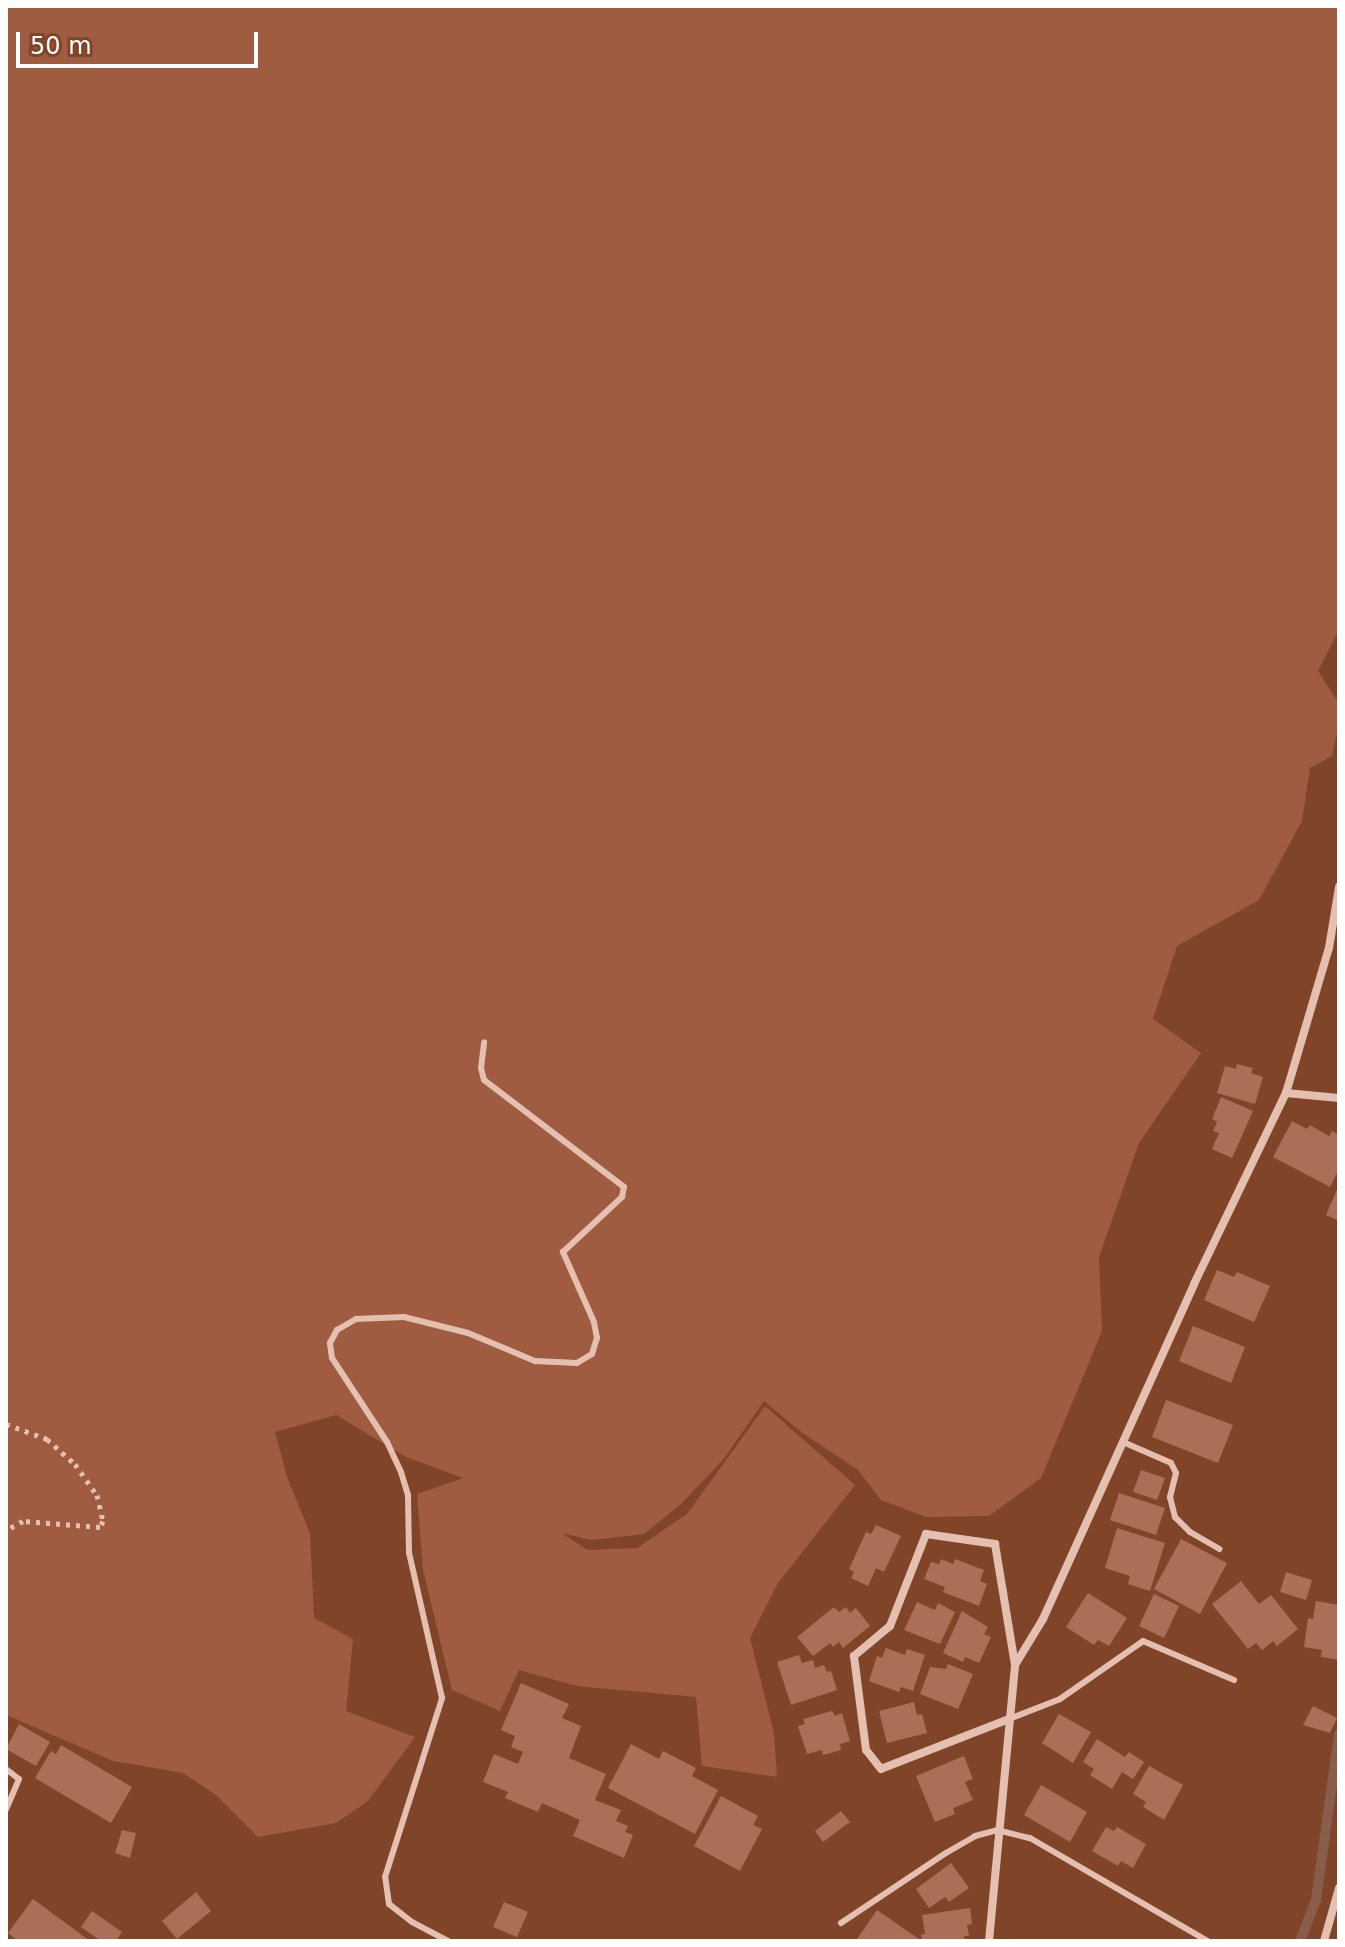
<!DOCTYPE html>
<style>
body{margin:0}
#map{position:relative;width:1345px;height:1947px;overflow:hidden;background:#804429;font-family:"DejaVu Sans",sans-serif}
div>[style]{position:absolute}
.green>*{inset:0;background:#9f5c41}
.stream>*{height:10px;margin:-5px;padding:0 5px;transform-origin:5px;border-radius:5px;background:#885d4a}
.building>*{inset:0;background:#aa6f56}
.path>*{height:5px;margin-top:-2.5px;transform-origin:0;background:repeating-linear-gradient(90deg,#e5c0b1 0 4px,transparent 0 10px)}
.service>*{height:6px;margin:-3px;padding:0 3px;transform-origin:3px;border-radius:3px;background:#e5c0b1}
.minor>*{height:8px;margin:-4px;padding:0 4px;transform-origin:4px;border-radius:4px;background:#e5c0b1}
span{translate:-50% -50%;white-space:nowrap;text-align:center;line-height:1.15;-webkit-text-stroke:6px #804429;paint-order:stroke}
.frame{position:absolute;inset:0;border:8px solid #fff;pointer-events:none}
.scale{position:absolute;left:16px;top:32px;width:242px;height:36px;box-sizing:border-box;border:4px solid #fff;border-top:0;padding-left:10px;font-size:24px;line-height:28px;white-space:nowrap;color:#fff;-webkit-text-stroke:6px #804429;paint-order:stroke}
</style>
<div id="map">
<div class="green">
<div style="clip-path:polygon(6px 6px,1339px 6px,1339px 630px,1318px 671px,1339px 704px,1339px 723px,1332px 756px,1310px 768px,1302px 821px,1259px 900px,1177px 946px,1153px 1019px,1201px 1053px,1139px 1143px,1099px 1257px,1102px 1331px,1041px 1478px,989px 1516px,926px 1517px,881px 1500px,858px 1470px,801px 1432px,764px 1401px,723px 1460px,680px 1505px,644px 1534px,591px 1540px,562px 1533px,587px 1550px,637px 1548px,687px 1514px,765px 1406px,855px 1485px,778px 1583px,750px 1638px,774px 1733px,777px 1777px,702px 1766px,696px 1697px,577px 1686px,519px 1670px,500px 1711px,452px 1690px,423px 1570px,417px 1494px,463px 1478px,406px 1457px,336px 1415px,275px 1432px,288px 1480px,310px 1533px,314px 1618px,353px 1639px,346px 1711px,415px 1737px,368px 1801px,336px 1823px,258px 1837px,216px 1795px,183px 1773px,113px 1761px,6px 1715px)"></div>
</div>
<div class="stream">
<div style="left:1300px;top:1941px;width:44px;rotate:-68.7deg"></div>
<div style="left:1316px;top:1900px;width:167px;rotate:-82.1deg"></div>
</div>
<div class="building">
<div style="clip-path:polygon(1237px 1064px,1253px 1068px,1251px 1073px,1263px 1077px,1255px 1104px,1217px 1093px,1225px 1066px,1236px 1069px)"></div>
<div style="clip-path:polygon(1221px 1097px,1253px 1111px,1232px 1158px,1212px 1149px,1219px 1133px,1213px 1131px,1217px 1122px,1212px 1119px)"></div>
<div style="clip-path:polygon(1292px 1121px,1307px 1129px,1310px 1125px,1329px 1136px,1332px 1131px,1339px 1135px,1339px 1169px,1330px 1187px,1273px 1157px)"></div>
<div style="clip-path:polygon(1339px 1185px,1339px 1221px,1326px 1215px)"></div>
<div style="clip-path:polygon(1217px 1270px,1234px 1277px,1237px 1272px,1270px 1286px,1254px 1322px,1204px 1300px)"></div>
<div style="clip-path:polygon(1193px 1326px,1245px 1347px,1231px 1383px,1179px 1361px)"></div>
<div style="clip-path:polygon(1166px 1400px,1233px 1425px,1218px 1463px,1152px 1437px)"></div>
<div style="clip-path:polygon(1141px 1470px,1165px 1478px,1157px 1500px,1133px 1492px)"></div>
<div style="clip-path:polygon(1119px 1493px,1165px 1508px,1156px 1535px,1110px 1520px)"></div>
<div style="clip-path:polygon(876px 1525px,901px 1536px,884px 1572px,876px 1568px,868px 1586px,851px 1578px,854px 1572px,849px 1569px,866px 1532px,871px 1534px)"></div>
<div style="clip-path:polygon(1117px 1528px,1165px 1543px,1150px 1591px,1128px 1584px,1130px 1576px,1105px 1568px)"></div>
<div style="clip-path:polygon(1181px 1539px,1227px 1563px,1200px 1614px,1154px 1589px)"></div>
<div style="clip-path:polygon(941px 1559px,953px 1564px,955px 1559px,984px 1570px,980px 1581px,987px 1584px,979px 1606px,943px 1592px,945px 1587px,924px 1579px,931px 1562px,939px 1564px)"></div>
<div style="clip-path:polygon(1286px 1572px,1312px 1580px,1306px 1600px,1280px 1592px)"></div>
<div style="clip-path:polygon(1241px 1581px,1259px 1604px,1271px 1595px,1298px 1629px,1277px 1646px,1273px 1641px,1262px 1650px,1256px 1643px,1248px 1649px,1212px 1604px)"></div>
<div style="clip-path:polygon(1088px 1593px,1127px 1618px,1109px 1646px,1098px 1640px,1094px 1645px,1066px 1627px)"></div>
<div style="clip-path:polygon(1154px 1594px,1179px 1606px,1164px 1638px,1139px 1626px)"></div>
<div style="clip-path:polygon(1316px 1601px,1339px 1605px,1339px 1660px,1321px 1657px,1322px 1650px,1304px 1647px,1308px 1618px,1313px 1619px)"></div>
<div style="clip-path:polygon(917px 1602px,935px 1610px,938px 1603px,955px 1612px,940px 1644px,904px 1630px)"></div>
<div style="clip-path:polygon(834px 1607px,839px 1612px,846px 1607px,850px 1613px,856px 1608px,870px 1626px,843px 1648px,839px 1642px,833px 1647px,830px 1643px,813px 1656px,797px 1637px)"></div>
<div style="clip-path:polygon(962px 1611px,988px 1627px,984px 1634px,991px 1637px,979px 1663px,965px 1657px,963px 1662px,943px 1653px)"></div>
<div style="clip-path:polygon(886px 1648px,905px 1655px,907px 1649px,925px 1655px,913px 1691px,901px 1687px,899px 1692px,869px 1681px,877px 1656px,882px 1658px)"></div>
<div style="clip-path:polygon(799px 1655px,802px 1663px,813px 1660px,815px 1668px,824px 1665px,827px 1672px,831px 1671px,837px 1690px,791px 1705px,777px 1662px)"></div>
<div style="clip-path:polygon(948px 1664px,973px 1674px,958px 1709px,920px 1694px,930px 1667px,946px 1669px)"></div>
<div style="clip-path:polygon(521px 1683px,569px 1704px,562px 1718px,581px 1726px,569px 1758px,606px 1774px,595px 1800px,621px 1810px,616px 1821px,628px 1826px,625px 1832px,633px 1835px,624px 1858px,573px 1836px,580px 1820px,542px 1803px,538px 1812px,505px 1798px,508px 1792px,483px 1782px,494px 1754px,518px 1764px,523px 1752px,511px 1747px,515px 1736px,501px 1730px)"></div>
<div style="clip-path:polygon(914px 1702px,917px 1715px,922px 1714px,927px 1733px,887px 1743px,879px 1711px)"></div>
<div style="clip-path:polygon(1313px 1706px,1337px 1718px,1330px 1733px,1303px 1725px)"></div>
<div style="clip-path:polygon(832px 1711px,835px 1716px,842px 1713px,850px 1741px,840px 1744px,841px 1750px,823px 1755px,822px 1750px,807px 1754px,798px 1726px,805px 1724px,803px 1719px)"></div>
<div style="clip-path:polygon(1059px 1714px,1091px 1732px,1073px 1763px,1042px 1743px)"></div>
<div style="clip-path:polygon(19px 1724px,50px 1742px,36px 1766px,6px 1749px)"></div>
<div style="clip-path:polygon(1097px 1739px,1125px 1757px,1129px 1752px,1144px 1762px,1133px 1779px,1122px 1772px,1112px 1789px,1090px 1775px,1094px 1769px,1083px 1762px)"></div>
<div style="clip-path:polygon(631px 1744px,659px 1759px,663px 1751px,696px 1768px,692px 1776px,718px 1790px,695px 1834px,608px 1788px)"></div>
<div style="clip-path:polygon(61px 1745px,132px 1787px,111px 1823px,35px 1778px,51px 1751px,56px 1754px)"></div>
<div style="clip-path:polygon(964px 1756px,973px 1779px,965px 1782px,973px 1800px,953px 1808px,955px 1814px,935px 1822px,916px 1776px)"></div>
<div style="clip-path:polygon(1149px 1766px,1183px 1785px,1164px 1820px,1143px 1807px,1146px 1802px,1133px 1794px)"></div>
<div style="clip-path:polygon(1041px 1785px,1087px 1812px,1070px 1842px,1024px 1815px)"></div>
<div style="clip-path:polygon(721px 1796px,758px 1816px,753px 1825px,762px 1829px,740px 1871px,694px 1846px)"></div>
<div style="clip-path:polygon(841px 1811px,850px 1822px,823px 1842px,815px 1831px)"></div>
<div style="clip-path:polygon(1106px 1827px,1114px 1831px,1117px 1827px,1146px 1844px,1133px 1868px,1121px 1861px,1118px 1866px,1092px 1851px)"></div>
<div style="clip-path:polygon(122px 1830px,136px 1833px,130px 1858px,115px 1853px)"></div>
<div style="clip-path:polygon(951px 1863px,969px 1888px,949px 1902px,945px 1897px,929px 1908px,916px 1889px)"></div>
<div style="clip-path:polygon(196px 1892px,211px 1911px,177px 1939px,162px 1921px)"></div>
<div style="clip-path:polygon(33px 1899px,90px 1941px,18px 1941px,8px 1933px)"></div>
<div style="clip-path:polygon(504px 1902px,528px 1912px,517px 1937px,493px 1927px)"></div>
<div style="clip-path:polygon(970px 1908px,972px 1924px,967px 1925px,969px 1936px,964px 1936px,965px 1941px,922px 1941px,921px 1935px,925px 1934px,922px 1915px)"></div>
<div style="clip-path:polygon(877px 1910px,919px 1939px,918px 1941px,857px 1939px)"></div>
<div style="clip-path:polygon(92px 1911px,122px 1932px,116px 1941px,101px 1941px,81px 1927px)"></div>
</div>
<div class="path">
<div style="left:6px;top:1424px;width:44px;rotate:20.1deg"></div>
<div style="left:47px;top:1439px;width:38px;rotate:42deg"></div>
<div style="left:75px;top:1464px;width:38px;rotate:55deg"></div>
<div style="left:97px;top:1495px;width:27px;rotate:77deg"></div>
<div style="left:103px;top:1521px;width:7px;rotate:117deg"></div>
<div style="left:100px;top:1527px;width:77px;rotate:-175.5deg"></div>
<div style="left:23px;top:1521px;width:19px;rotate:152deg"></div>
</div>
<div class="service">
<div style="left:1123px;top:1442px;width:52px;rotate:23.6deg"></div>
<div style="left:1171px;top:1463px;width:11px;rotate:63deg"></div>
<div style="left:1176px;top:1473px;width:25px;rotate:104deg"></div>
<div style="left:1170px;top:1497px;width:21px;rotate:76deg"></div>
<div style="left:1175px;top:1517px;width:21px;rotate:45deg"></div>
<div style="left:1190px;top:1532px;width:34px;rotate:30deg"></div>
<div style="left:1009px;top:1719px;width:55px;rotate:-21.4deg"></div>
<div style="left:1060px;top:1699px;width:101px;rotate:-34.9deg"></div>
<div style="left:1143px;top:1641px;width:99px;rotate:23.2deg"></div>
<div style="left:6px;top:1769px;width:16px;rotate:38deg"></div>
<div style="left:19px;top:1779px;width:33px;rotate:113deg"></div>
<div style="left:841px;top:1923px;width:126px;rotate:-33.7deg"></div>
<div style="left:946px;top:1853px;width:34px;rotate:-30deg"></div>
<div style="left:975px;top:1836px;width:23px;rotate:-15deg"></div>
<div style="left:997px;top:1830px;width:34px;rotate:14deg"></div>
<div style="left:1030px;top:1838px;width:206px;rotate:30.1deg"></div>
<div style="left:448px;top:1941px;width:41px;rotate:-152.2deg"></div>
<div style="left:412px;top:1922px;width:29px;rotate:-142deg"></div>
<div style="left:389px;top:1904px;width:27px;rotate:-98deg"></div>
<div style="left:385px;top:1877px;width:188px;rotate:-72.3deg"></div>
<div style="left:442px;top:1698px;width:149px;rotate:-102.8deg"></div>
<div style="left:409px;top:1553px;width:58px;rotate:-91deg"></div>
<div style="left:408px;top:1495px;width:24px;rotate:-107deg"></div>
<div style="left:401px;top:1472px;width:33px;rotate:-115deg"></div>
<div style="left:387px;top:1442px;width:100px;rotate:-123.2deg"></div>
<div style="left:332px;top:1358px;width:15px;rotate:-98deg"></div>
<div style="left:330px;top:1343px;width:15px;rotate:-62deg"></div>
<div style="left:337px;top:1330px;width:22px;rotate:-30deg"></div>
<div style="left:356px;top:1319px;width:48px;rotate:-2.4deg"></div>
<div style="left:404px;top:1317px;width:66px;rotate:14deg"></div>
<div style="left:468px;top:1333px;width:73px;rotate:22.7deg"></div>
<div style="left:535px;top:1361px;width:42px;rotate:2.7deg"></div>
<div style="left:577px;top:1363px;width:17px;rotate:-31deg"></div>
<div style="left:592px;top:1354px;width:17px;rotate:-73deg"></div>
<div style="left:597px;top:1338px;width:16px;rotate:-101deg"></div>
<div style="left:594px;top:1322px;width:77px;rotate:-113.9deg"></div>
<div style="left:563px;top:1252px;width:81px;rotate:-43deg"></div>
<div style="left:622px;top:1197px;width:10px;rotate:-79deg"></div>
<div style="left:624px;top:1187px;width:176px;rotate:-142.6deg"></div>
<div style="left:484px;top:1080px;width:12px;rotate:-104deg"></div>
<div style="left:481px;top:1068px;width:26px;rotate:-83deg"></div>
</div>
<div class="minor">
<div style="left:1286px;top:1093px;width:53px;rotate:5.4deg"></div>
<div style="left:1009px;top:1719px;width:137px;rotate:158.7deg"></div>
<div style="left:881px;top:1769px;width:24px;rotate:-128deg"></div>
<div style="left:866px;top:1750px;width:95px;rotate:-97.3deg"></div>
<div style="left:854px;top:1656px;width:47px;rotate:-39.8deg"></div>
<div style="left:890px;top:1626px;width:99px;rotate:-68.6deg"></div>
<div style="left:926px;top:1534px;width:70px;rotate:8.2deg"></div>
<div style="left:995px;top:1544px;width:123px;rotate:80.6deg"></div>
<div style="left:989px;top:1941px;width:277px;rotate:-84.6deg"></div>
<div style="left:1015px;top:1665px;width:54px;rotate:-58.7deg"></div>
<div style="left:1043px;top:1619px;width:367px;rotate:-65.7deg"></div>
<div style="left:1194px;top:1284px;width:212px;rotate:-64.3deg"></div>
<div style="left:1286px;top:1093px;width:151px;rotate:-73.5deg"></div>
<div style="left:1329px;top:948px;width:62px;rotate:-80.7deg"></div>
<div style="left:1324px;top:1941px;width:55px;rotate:-74.2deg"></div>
</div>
<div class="frame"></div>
<div class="scale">50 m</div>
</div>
